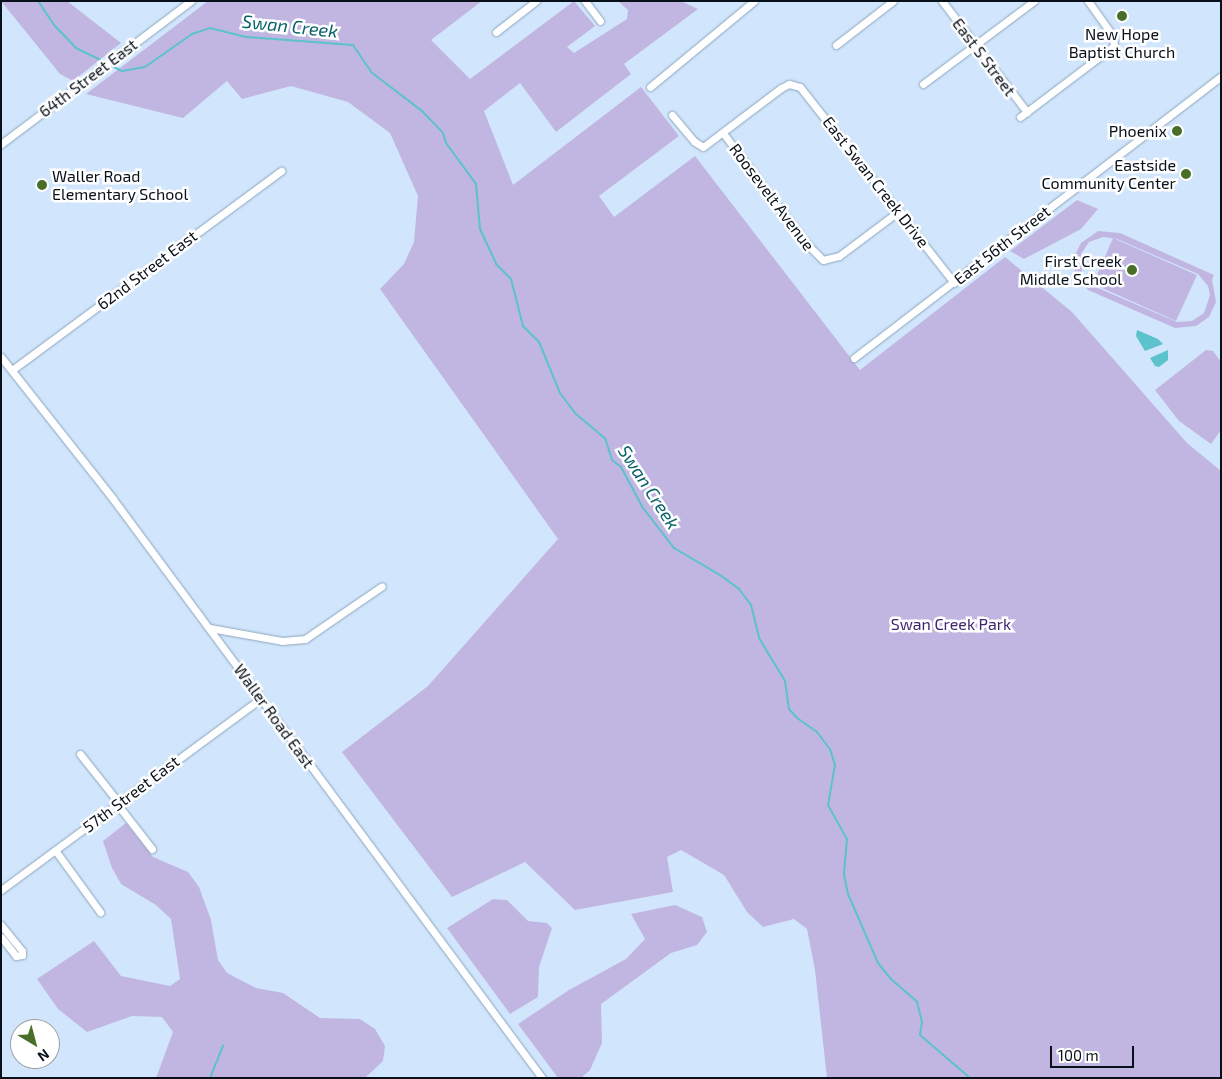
<!DOCTYPE html>
<html>
<head>
<meta charset="utf-8">
<style>
  body { margin:0 }
  #map { position:relative; width:1222px; height:1079px; overflow:hidden; background:#d1e6fc; font-family:"Exo 2",sans-serif }
  div>[style] { position:absolute }
  [style*='--x'] { left:calc(var(--x)*1px); top:calc(var(--y)*1px); width:calc(var(--w)*1px); rotate:calc(var(--a)*1deg) }
  .green>* { inset:0; background:#c1b6e2 }
  .water>* { inset:0; background:#5cc2cb }
  .stream>* { height:2px; margin:-1px; padding:0 1px; transform-origin:1px; border-radius:1px; background:#5cc2cb }
  .roads { filter:drop-shadow(0 0 1px #8ca5bf) drop-shadow(0 0 1px #8ca5bf) }
  .minor>* { height:7px; margin:-3.5px; padding:0 3.5px; transform-origin:3.5px; border-radius:3.5px; background:#fff }
  .dots>* { width:14px; height:14px; translate:-50% -50%; box-sizing:border-box; border:2px solid #fff; border-radius:50% }
  span { translate:-50% -50%; white-space:nowrap; text-align:center; line-height:1.15; -webkit-text-stroke:5px #fff; paint-order:stroke }
  .poi-label { font-size:16px; color:#08111a }
  .right { translate:-100% -50%; text-align:right }
  .left { translate:0 -50%; text-align:left }
  .street-label { font-size:16px; color:#08111a }
  .park-label { font-size:16px; color:#402471 }
  .water-label { font-size:18px; color:#066268; font-style:italic }
  .frame { position:absolute; inset:0; border:2px solid #08111a; pointer-events:none }
  .north { position:absolute; left:10px; top:1019px; width:50px; height:50px; box-sizing:border-box; background:#fff; border:1px solid #9ca0a3; border-radius:50%; rotate:143deg; font-size:14px; font-weight:700; line-height:20px; text-align:center; color:#08111a }
  .north::after { content:''; display:block; margin:auto; width:18px; height:22px; background:#486e28; clip-path:polygon(50% 0,100% 100%,50% 72%,0 100%) }
  .scale { position:absolute; left:1050px; top:1046px; width:84px; height:22px; box-sizing:border-box; border:2px solid #08111a; border-top:0; padding-left:6px; font-size:15px; line-height:18px; white-space:nowrap; color:#08111a; -webkit-text-stroke:4px #fff; paint-order:stroke }
</style>
</head>
<body>
<div id="map">
  <div class="green">
    <div style="clip-path:polygon(1px 1px,67px 1px,121px 43px,73px 81px,60px 74px)"></div>
    <div style="clip-path:polygon(208px 1px,482px 1px,431px 40px,470px 79px,574px 1px,595px 26px,567px 47px,574px 53px,627px 19px,628px 10px,618px 1px,681px 1px,698px 9px,624px 64px,631px 74px,556px 132px,520px 83px,484px 111px,513px 185px,641px 87px,679px 136px,599px 196px,614px 217px,695px 156px,860px 370px,1005px 257px,1072px 312px,1187px 443px,1221px 471px,1221px 1078px,827px 1078px,815px 970px,807px 929px,794px 919px,763px 927px,747px 912px,724px 875px,681px 850px,667px 857px,673px 892px,575px 910px,525px 862px,452px 897px,342px 752px,428px 686px,558px 539px,380px 289px,404px 264px,414px 242px,418px 196px,390px 133px,348px 102px,291px 86px,242px 99px,227px 81px,183px 118px,86px 94px)"></div>
    <div style="clip-path:polygon(1077px 200px,1098px 209px,1081px 229px,1024px 259px,1010px 251px)"></div>
    <div style="clip-path:polygon(evenodd,1098px 231px,1120px 233px,1214px 275px,1212px 280px,1216px 302px,1209px 317px,1196px 326px,1175px 328px,1088px 290px,1075px 274px,1074px 257px,1081px 243px,1098px 231px,1103px 237px,1117px 239px,1198px 274px,1208px 286px,1210px 295px,1204px 313px,1192px 321px,1177px 322px,1091px 285px,1082px 274px,1081px 254px,1089px 242px,1103px 237px)"></div>
    <div style="clip-path:polygon(1113px 238px,1197px 275px,1176px 321px,1093px 284px)"></div>
    <div style="clip-path:polygon(1206px 350px,1213px 351px,1221px 362px,1221px 430px,1211px 444px,1179px 421px,1155px 390px)"></div>
    <div style="clip-path:polygon(126px 823px,153px 857px,188px 872px,199px 887px,211px 920px,218px 960px,227px 973px,256px 988px,283px 993px,320px 1018px,360px 1019px,375px 1029px,385px 1046px,383px 1061px,365px 1078px,156px 1078px,173px 1032px,162px 1017px,132px 1016px,87px 1032px,58px 1009px,37px 979px,94px 941px,121px 976px,170px 986px,180px 979px,171px 919px,156px 905px,121px 884px,112px 868px,103px 841px)"></div>
    <div style="clip-path:polygon(493px 899px,507px 900px,528px 921px,547px 923px,552px 928px,539px 967px,538px 997px,510px 1014px,447px 928px)"></div>
    <div style="clip-path:polygon(675px 905px,702px 917px,707px 932px,697px 945px,671px 953px,601px 1004px,602px 1043px,590px 1070px,581px 1078px,558px 1078px,518px 1024px,569px 990px,626px 959px,645px 939px,631px 914px)"></div>
  </div>
  <div class="water">
    <div style="clip-path:polygon(1137px 330px,1158px 339px,1163px 344px,1145px 351px,1136px 336px)"></div>
    <div style="clip-path:polygon(1168px 350px,1168px 360px,1159px 367px,1155px 366px,1150px 358px)"></div>
  </div>
  <div class="stream">
    <div style="--x:38;--y:1;--w:29;--a:56"></div>
    <div style="--x:54;--y:25;--w:32;--a:46"></div>
    <div style="--x:76;--y:48;--w:30;--a:26"></div>
    <div style="--x:112;--y:66;--w:11;--a:27"></div>
    <div style="--x:122;--y:71;--w:23;--a:-10"></div>
    <div style="--x:145;--y:67;--w:57;--a:-35.1"></div>
    <div style="--x:192;--y:34;--w:19;--a:-18"></div>
    <div style="--x:210;--y:28;--w:37;--a:14"></div>
    <div style="--x:246;--y:37;--w:107;--a:4.3"></div>
    <div style="--x:353;--y:45;--w:32;--a:56"></div>
    <div style="--x:371;--y:72;--w:64;--a:37.4"></div>
    <div style="--x:422;--y:111;--w:30;--a:46"></div>
    <div style="--x:443;--y:133;--w:10;--a:73"></div>
    <div style="--x:446;--y:143;--w:51;--a:53.8"></div>
    <div style="--x:476;--y:184;--w:45;--a:84.9"></div>
    <div style="--x:480;--y:229;--w:38;--a:65"></div>
    <div style="--x:496;--y:264;--w:21;--a:45"></div>
    <div style="--x:511;--y:279;--w:49;--a:75.7"></div>
    <div style="--x:523;--y:326;--w:23;--a:45"></div>
    <div style="--x:539;--y:342;--w:55;--a:67.6"></div>
    <div style="--x:560;--y:393;--w:26;--a:53"></div>
    <div style="--x:576;--y:414;--w:38;--a:40"></div>
    <div style="--x:605;--y:438;--w:23;--a:72"></div>
    <div style="--x:612;--y:460;--w:11;--a:38"></div>
    <div style="--x:621;--y:467;--w:47;--a:61.8"></div>
    <div style="--x:643;--y:508;--w:51;--a:52.2"></div>
    <div style="--x:674;--y:548;--w:53;--a:30.4"></div>
    <div style="--x:720;--y:575;--w:24;--a:36"></div>
    <div style="--x:739;--y:589;--w:20;--a:53"></div>
    <div style="--x:751;--y:605;--w:34;--a:76"></div>
    <div style="--x:759;--y:638;--w:50;--a:58.8"></div>
    <div style="--x:785;--y:681;--w:28;--a:82"></div>
    <div style="--x:789;--y:709;--w:12;--a:48"></div>
    <div style="--x:797;--y:718;--w:24;--a:35"></div>
    <div style="--x:817;--y:732;--w:21;--a:53"></div>
    <div style="--x:830;--y:749;--w:17;--a:73"></div>
    <div style="--x:835;--y:765;--w:41;--a:99.9"></div>
    <div style="--x:828;--y:805;--w:39;--a:61"></div>
    <div style="--x:847;--y:839;--w:36;--a:95"></div>
    <div style="--x:844;--y:875;--w:19;--a:78"></div>
    <div style="--x:848;--y:894;--w:75;--a:66.5"></div>
    <div style="--x:878;--y:963;--w:21;--a:51"></div>
    <div style="--x:891;--y:979;--w:35;--a:41"></div>
    <div style="--x:917;--y:1002;--w:21;--a:76"></div>
    <div style="--x:922;--y:1022;--w:13;--a:99"></div>
    <div style="--x:920;--y:1035;--w:66;--a:40.7"></div>
    <div style="--x:210;--y:1078;--w:35;--a:-68"></div>
  </div>
  <div class="roads">
    <div class="minor">
      <div style="--x:585;--y:1;--w:25;--a:53"></div>
      <div style="--x:942;--y:1;--w:140;--a:52.6"></div>
      <div style="--x:496;--y:32;--w:51;--a:-37.8"></div>
      <div style="--x:836;--y:45;--w:72;--a:-37.7"></div>
      <div style="--x:923;--y:84;--w:139;--a:-36.8"></div>
      <div style="--x:650;--y:87;--w:135;--a:-39.6"></div>
      <div style="--x:672;--y:115;--w:35;--a:50"></div>
      <div style="--x:695;--y:142;--w:9;--a:32"></div>
      <div style="--x:703;--y:147;--w:98;--a:-37.1"></div>
      <div style="--x:781;--y:88;--w:9;--a:-27"></div>
      <div style="--x:789;--y:84;--w:11;--a:15"></div>
      <div style="--x:800;--y:87;--w:249;--a:51.8"></div>
      <div style="--x:1020;--y:117;--w:118;--a:-37.1"></div>
      <div style="--x:1114;--y:46;--w:10;--a:-96"></div>
      <div style="--x:1113;--y:36;--w:43;--a:-125.5"></div>
      <div style="--x:723;--y:133;--w:136;--a:53"></div>
      <div style="--x:805;--y:242;--w:25;--a:45"></div>
      <div style="--x:823;--y:260;--w:16;--a:-14"></div>
      <div style="--x:839;--y:256;--w:75;--a:-36.9"></div>
      <div style="--x:1;--y:144;--w:238;--a:-37"></div>
      <div style="--x:1;--y:357;--w:181;--a:51.7"></div>
      <div style="--x:113;--y:499;--w:721;--a:53.46"></div>
      <div style="--x:854;--y:358;--w:463;--a:-37.5"></div>
      <div style="--x:12;--y:370;--w:335;--a:-36.5"></div>
      <div style="--x:210;--y:628;--w:73;--a:10.2"></div>
      <div style="--x:282;--y:641;--w:23;--a:-5"></div>
      <div style="--x:305;--y:639;--w:93;--a:-34.5"></div>
      <div style="--x:80;--y:754;--w:63;--a:51.5"></div>
      <div style="--x:117;--y:804;--w:57;--a:52.1"></div>
      <div style="--x:55;--y:850;--w:77;--a:54"></div>
      <div style="--x:1;--y:890;--w:323;--a:-36.4"></div>
      <div style="--x:1;--y:925;--w:33;--a:51"></div>
      <div style="--x:22;--y:951;--w:4;--a:90"></div>
      <div style="--x:22;--y:955;--w:6;--a:171"></div>
      <div style="--x:16;--y:956;--w:24;--a:-128"></div>
    </div>
  </div>
  <div class="dots">
    <div style="left:1122px;top:16px;background:#486e28"></div>
    <div style="left:1177px;top:131px;background:#486e28"></div>
    <div style="left:1186px;top:174px;background:#486e28"></div>
    <div style="left:42px;top:185px;background:#486e28"></div>
    <div style="left:1132px;top:270px;background:#486e28"></div>
  </div>
  <div class="poi-label">
    <span style="left:1122px;top:43px">New Hope<br>Baptist Church</span>
    <span class="right" style="left:1167px;top:131px">Phoenix</span>
    <span class="right" style="left:1176px;top:174px">Eastside<br>Community Center</span>
    <span class="left" style="left:52px;top:185px">Waller Road<br>Elementary School</span>
    <span class="right" style="left:1122px;top:270px">First Creek<br>Middle School</span>
  </div>
  <div class="street-label">
    <span style="left:984px;top:57px;rotate:53deg">East S Street</span>
    <span style="left:88px;top:78px;rotate:-37deg">64th Street East</span>
    <span style="left:876px;top:182px;rotate:52deg">East Swan Creek Drive</span>
    <span style="left:772px;top:197px;rotate:53deg">Roosevelt Avenue</span>
    <span style="left:1002px;top:245px;rotate:-38deg">East 56th Street</span>
    <span style="left:147px;top:270px;rotate:-37deg">62nd Street East</span>
    <span style="left:274px;top:716px;rotate:54deg">Waller Road East</span>
    <span style="left:131px;top:794px;rotate:-37deg">57th Street East</span>
  </div>
  <div class="park-label">
    <span style="left:951px;top:624px">Swan Creek Park</span>
  </div>
  <div class="water-label">
    <span style="left:290px;top:26px;rotate:6deg">Swan Creek</span>
    <span style="left:649px;top:487px;rotate:57deg">Swan Creek</span>
  </div>
  <div class="frame"></div>
  <div class="north">N</div>
  <div class="scale">100 m</div>
</div>
</body>
</html>
